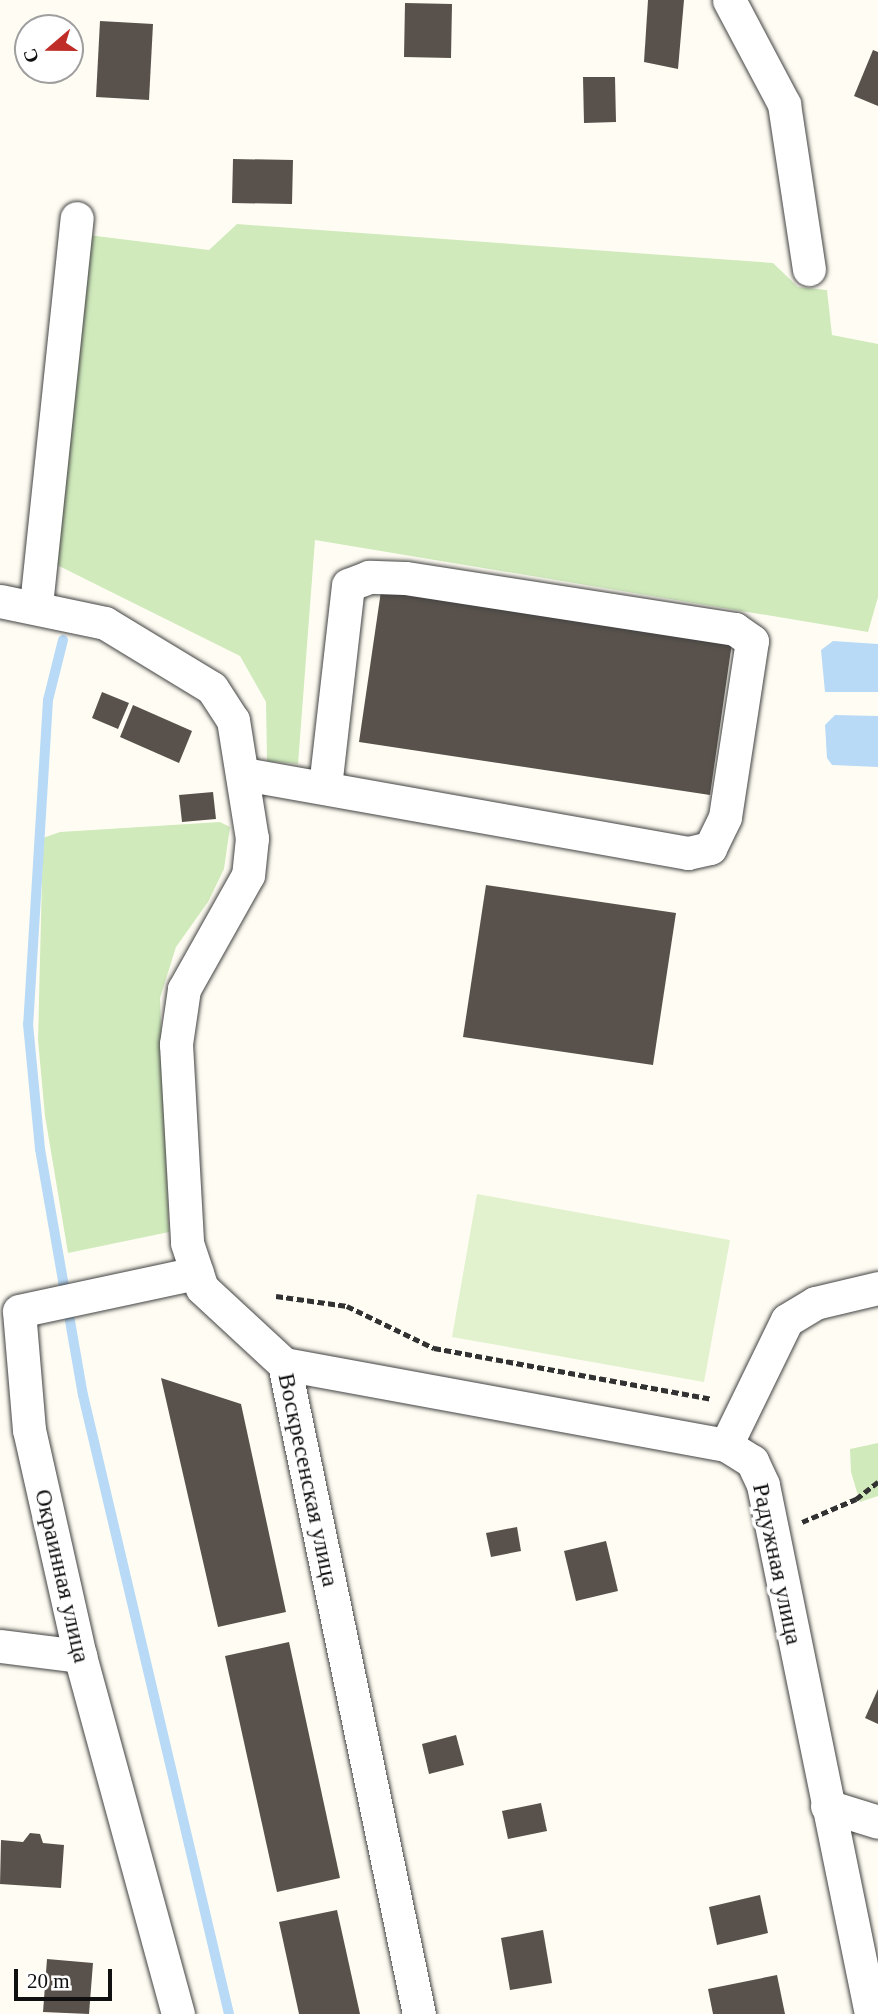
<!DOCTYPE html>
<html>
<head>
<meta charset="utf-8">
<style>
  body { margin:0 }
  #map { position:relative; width:878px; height:2014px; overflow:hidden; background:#fffdf3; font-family:Georgia,serif }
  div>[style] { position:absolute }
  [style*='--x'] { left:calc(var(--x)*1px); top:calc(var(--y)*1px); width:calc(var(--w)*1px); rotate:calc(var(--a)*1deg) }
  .green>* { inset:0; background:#d0eabc }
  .pitch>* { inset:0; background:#e2f1ce }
  .water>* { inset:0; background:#b8daf6 }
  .stream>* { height:10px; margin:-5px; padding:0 5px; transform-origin:5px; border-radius:5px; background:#b8daf6 }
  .building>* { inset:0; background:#59524c }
  .path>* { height:4.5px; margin-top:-2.25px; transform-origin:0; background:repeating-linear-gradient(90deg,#323232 0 7px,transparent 0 10.5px) }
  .roads { filter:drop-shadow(0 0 2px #434343) drop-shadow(0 0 2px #434343) }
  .minor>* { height:33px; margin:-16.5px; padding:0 16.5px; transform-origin:16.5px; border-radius:16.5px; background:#fff }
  span { translate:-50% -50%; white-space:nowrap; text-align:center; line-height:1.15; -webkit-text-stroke:7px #fff; paint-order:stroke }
  .street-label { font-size:24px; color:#101010 }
  .north { position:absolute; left:14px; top:14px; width:70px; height:70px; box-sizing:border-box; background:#fff; border:2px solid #9f9f9f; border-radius:50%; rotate:250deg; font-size:19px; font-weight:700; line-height:28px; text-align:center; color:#101010 }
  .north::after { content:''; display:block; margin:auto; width:24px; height:32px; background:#c02d28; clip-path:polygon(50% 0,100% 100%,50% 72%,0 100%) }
  .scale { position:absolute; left:14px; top:1969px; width:98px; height:32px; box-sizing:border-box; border:4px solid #101010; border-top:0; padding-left:9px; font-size:21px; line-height:24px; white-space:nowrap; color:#101010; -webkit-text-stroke:5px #fff; paint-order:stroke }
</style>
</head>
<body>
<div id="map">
  <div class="green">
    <div style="clip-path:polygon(237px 224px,773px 263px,798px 287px,827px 290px,832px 335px,878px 344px,878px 597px,868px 632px,315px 540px,298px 764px,267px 761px,266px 702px,240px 656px,51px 562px,88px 235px,209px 250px)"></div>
    <div style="clip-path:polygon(220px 822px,230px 827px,224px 869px,208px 902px,176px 947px,160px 998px,169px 1232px,68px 1253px,45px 1116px,38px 1040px,43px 838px,60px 832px)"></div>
    <div style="clip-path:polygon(878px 1443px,878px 1496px,860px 1502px,851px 1472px,850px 1449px)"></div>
  </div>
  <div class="pitch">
    <div style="clip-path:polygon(477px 1194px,730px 1240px,704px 1382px,452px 1337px)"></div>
  </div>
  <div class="water">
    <div style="clip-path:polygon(833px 641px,878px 644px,878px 692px,825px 692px,821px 650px)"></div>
    <div style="clip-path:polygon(835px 715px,878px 716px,878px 767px,832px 765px,827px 758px,825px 725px)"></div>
  </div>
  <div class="stream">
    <div style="--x:63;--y:640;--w:62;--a:104"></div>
    <div style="--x:48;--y:700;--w:325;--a:93.5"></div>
    <div style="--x:28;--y:1024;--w:126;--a:84.5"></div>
    <div style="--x:40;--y:1149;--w:250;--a:80.1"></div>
    <div style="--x:83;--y:1395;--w:636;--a:76.73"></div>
  </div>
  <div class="building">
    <div style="clip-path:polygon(648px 0,684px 0,678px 69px,644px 62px)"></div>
    <div style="clip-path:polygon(405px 3px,452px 4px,451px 58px,404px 57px)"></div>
    <div style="clip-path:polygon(100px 21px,153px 24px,149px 100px,96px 97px)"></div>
    <div style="clip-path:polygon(873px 50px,878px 52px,878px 106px,854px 96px)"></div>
    <div style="clip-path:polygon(583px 77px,615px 77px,616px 122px,584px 123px)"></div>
    <div style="clip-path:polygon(233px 159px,293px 160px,292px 204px,232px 203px)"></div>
    <div style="clip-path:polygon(381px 591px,732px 643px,710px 795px,359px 742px)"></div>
    <div style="clip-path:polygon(102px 692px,129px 703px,118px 729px,92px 718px)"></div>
    <div style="clip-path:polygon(133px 705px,192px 731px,179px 763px,120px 737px)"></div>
    <div style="clip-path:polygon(213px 792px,216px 819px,182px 822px,179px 795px)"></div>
    <div style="clip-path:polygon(486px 885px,676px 913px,653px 1065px,463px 1037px)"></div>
    <div style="clip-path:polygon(161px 1378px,241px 1404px,286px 1612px,218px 1627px)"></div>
    <div style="clip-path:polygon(517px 1527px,521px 1551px,491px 1557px,486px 1533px)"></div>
    <div style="clip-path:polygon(606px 1541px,618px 1591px,576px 1601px,564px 1551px)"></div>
    <div style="clip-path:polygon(289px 1642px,340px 1878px,277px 1892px,225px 1656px)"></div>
    <div style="clip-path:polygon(878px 1689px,878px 1724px,865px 1718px)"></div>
    <div style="clip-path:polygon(456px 1735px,464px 1765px,429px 1774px,422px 1744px)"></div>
    <div style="clip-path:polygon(541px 1803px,547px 1831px,508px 1839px,502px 1811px)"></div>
    <div style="clip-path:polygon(30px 1833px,40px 1834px,43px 1843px,64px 1845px,61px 1888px,0 1884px,1px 1840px,23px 1842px)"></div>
    <div style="clip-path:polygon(760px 1895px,768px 1933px,717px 1945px,709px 1907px)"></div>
    <div style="clip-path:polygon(337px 1910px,360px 2014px,299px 2014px,279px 1922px)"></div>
    <div style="clip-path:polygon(543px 1930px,552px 1983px,510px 1990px,501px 1938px)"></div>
    <div style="clip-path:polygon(47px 1959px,93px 1963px,89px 2014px,43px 2012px)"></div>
    <div style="clip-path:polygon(777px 1975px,785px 2014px,713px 2014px,708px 1989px)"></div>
  </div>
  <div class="path">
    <div style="--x:276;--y:1296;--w:72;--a:8"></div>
    <div style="--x:347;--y:1306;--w:97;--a:25.8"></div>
    <div style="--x:434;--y:1348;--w:283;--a:10.4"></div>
    <div style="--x:802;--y:1522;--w:59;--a:-23.1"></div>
    <div style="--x:856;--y:1499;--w:28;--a:-38"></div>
  </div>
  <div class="roads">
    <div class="minor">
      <div style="--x:729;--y:0;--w:118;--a:62.1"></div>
      <div style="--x:784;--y:104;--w:167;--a:81.4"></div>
      <div style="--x:0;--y:601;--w:107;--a:11.8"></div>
      <div style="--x:105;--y:623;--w:125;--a:31.3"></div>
      <div style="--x:212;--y:688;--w:38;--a:57"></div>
      <div style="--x:233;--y:720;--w:120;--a:80.9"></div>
      <div style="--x:252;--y:838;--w:37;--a:96"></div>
      <div style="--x:248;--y:875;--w:131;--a:119.3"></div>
      <div style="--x:184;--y:989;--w:56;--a:98.3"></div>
      <div style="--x:176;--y:1044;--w:199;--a:86.8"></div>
      <div style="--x:187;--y:1243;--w:47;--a:71.6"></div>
      <div style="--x:202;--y:1288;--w:112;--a:42.8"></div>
      <div style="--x:284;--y:1364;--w:449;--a:10.4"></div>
      <div style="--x:726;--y:1445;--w:31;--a:32"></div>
      <div style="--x:752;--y:1461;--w:26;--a:65"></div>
      <div style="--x:763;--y:1485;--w:540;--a:78.46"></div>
      <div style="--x:36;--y:605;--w:389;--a:-84"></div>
      <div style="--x:244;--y:774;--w:451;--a:10.1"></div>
      <div style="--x:688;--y:853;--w:23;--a:-13"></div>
      <div style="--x:710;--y:848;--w:34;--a:-64"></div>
      <div style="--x:725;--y:817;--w:178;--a:-81.3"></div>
      <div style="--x:752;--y:641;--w:21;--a:-145"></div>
      <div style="--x:735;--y:629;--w:334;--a:-171.2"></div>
      <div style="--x:405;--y:578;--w:36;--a:-178"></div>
      <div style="--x:369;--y:577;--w:22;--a:159"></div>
      <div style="--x:348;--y:585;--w:202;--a:96.5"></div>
      <div style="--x:284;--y:1364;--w:664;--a:78.27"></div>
      <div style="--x:726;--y:1445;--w:139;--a:-64"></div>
      <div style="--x:787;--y:1320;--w:33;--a:-31"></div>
      <div style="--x:815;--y:1303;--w:65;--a:-13.4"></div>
      <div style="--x:0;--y:1646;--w:81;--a:7.1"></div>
      <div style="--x:827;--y:1806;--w:53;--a:17.4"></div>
      <div style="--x:178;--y:2014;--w:371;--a:-105.3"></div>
      <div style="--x:80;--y:1656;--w:232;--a:-102.7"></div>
      <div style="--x:29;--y:1430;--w:119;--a:-94.8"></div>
      <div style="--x:19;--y:1311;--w:182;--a:-12.1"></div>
    </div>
  </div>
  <div class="street-label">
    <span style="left:308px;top:1480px;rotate:78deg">Воскресенская улица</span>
    <span style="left:777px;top:1564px;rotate:78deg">Радужная улица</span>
    <span style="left:62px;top:1576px;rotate:77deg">Окраинная улица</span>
  </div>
  <div class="north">С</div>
  <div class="scale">20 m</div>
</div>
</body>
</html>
